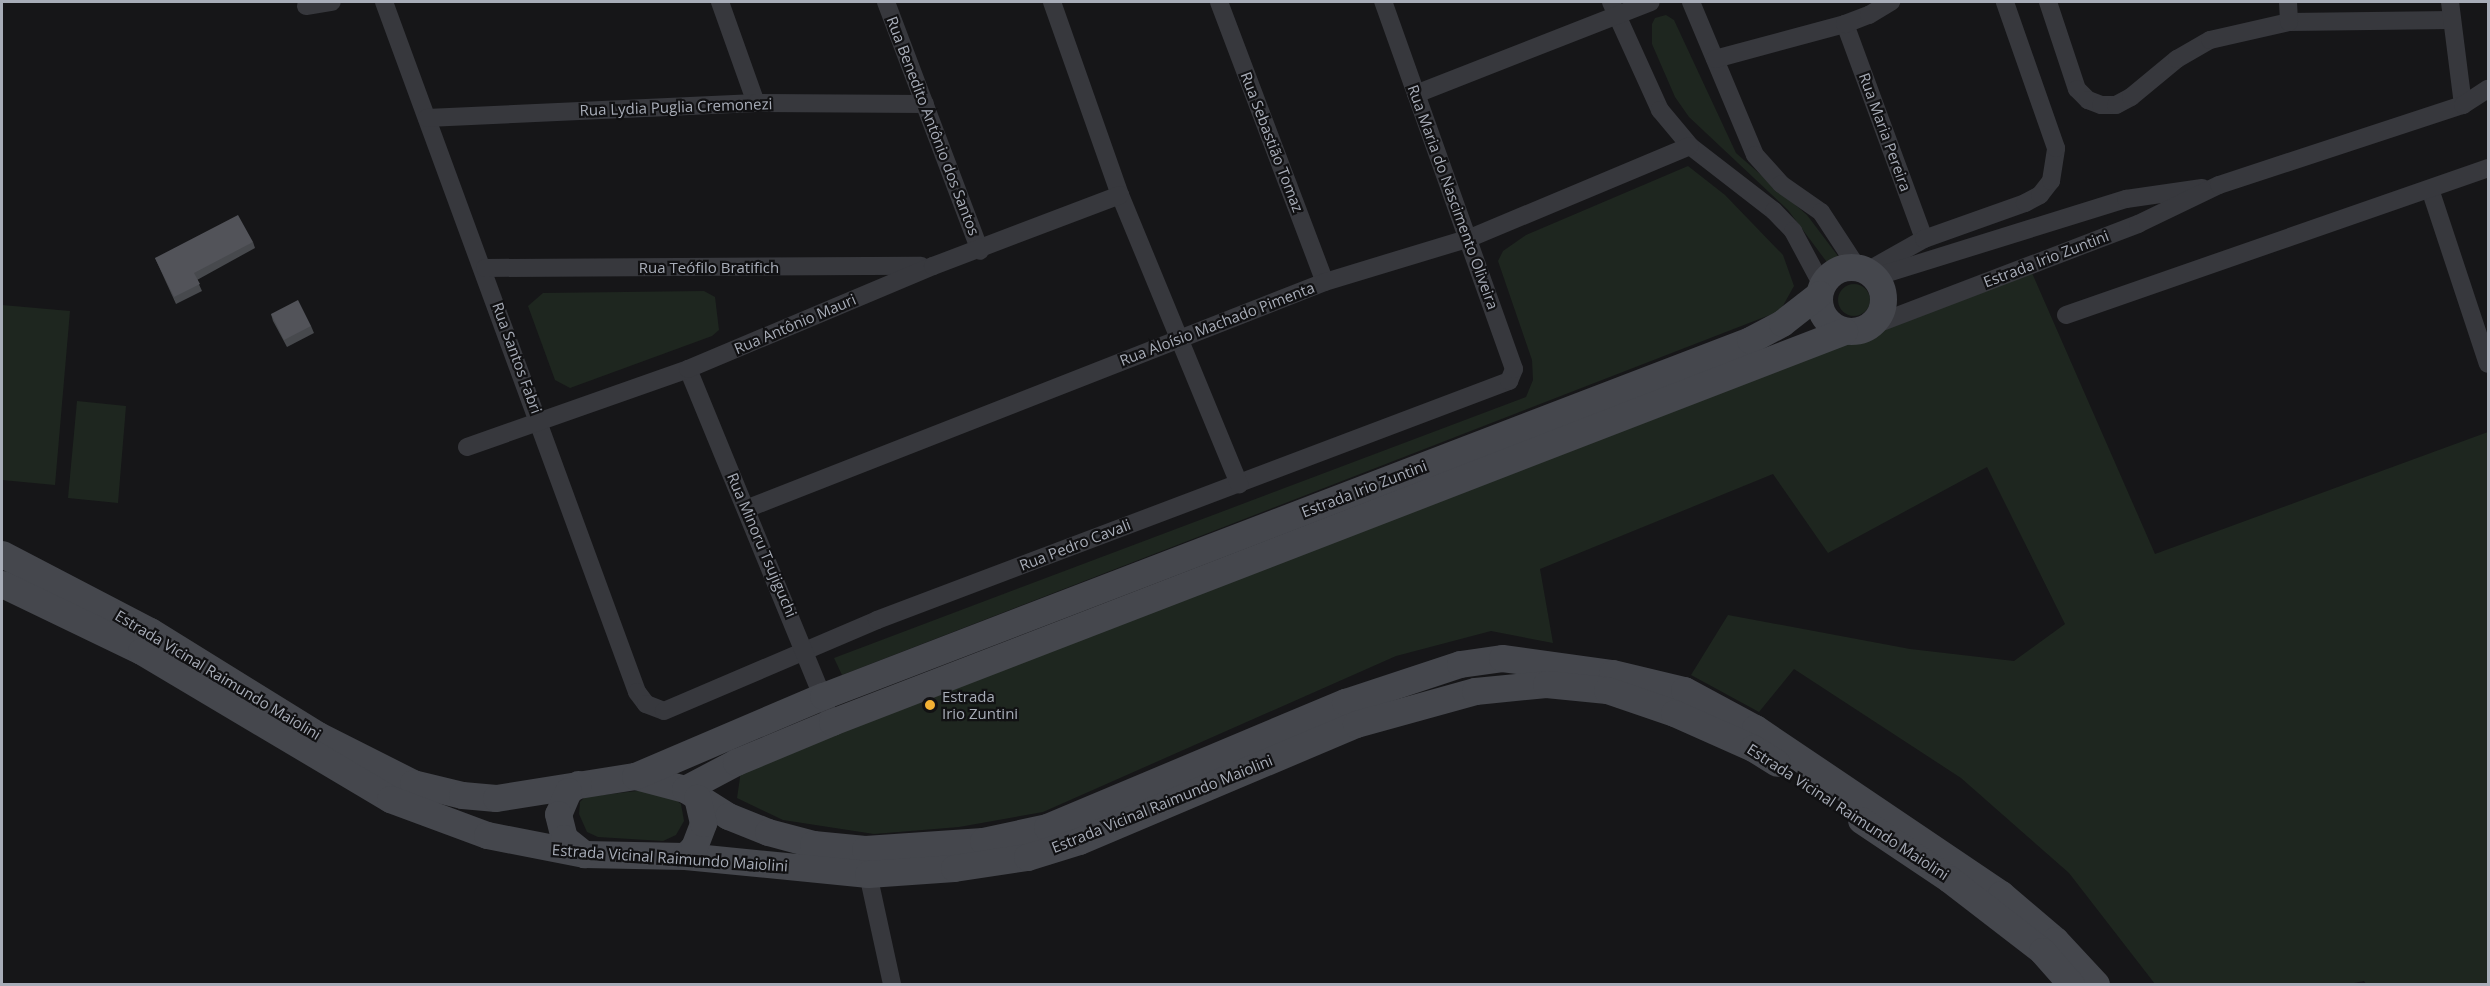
<!DOCTYPE html>
<html>
<head>
<meta charset="utf-8">
<style>
  body { margin:0 }
  #map { position:relative; width:2490px; height:986px; overflow:hidden; background:#161618; font-family:"Open Sans",sans-serif }
  div>[style] { position:absolute }
  [style*='--x'] { left:calc(var(--x)*1px); top:calc(var(--y)*1px); width:calc(var(--w)*1px); rotate:calc(var(--a)*1deg) }
  .green>* { inset:0; background:#1e261f }
  .round { border-radius:50% }
  .street>* { height:18px; margin:-9px; padding:0 9px; transform-origin:9px; border-radius:9px; background:#37383d }
  .secondary>* { height:27px; margin:-13.5px; padding:0 13.5px; transform-origin:13.5px; border-radius:13.5px; background:#45474d }
  .secondary>.ring { margin:-13.5px; padding:0; box-sizing:content-box; background:none; border:27px solid #45474d; border-radius:50% }
  .wall>* { inset:0; background:#47494d }
  .building>* { inset:0; background:#525359 }
  .dots>* { width:16px; height:16px; translate:-50% -50%; box-sizing:border-box; border:3px solid #111113; border-radius:50% }
  span { translate:-50% -50%; white-space:nowrap; text-align:center; line-height:1.15; -webkit-text-stroke:4.5px #111113; paint-order:stroke }
  .street-label { font-size:15px; color:#a8adb8 }
  .poi-label { font-size:15px; color:#a8adb8 }
  .left { translate:0 -50%; text-align:left }
  .frame { position:absolute; inset:0; border:3px solid #a8adb8; pointer-events:none }
</style>
</head>
<body>
<div id="map">
  <div class="green">
    <div style="clip-path:polygon(1666px 15px,1674px 20px,1736px 153px,1807px 215px,1841px 260px,1829px 265px,1788px 210px,1689px 117px,1675px 97px,1652px 44px,1652px 24px,1655px 18px)"></div>
    <div style="clip-path:polygon(1688px 166px,1725px 195px,1783px 255px,1794px 286px,1780px 311px,842px 675px,834px 658px,1526px 397px,1533px 380px,1532px 360px,1498px 261px,1503px 251px,1526px 235px)"></div>
    <div style="clip-path:polygon(2032px 273px,2155px 554px,2488px 432px,2488px 984px,2366px 984px,2364px 981px,2349px 984px,2155px 984px,2069px 873px,1961px 778px,1794px 669px,1759px 712px,1691px 675px,1728px 615px,1910px 649px,2014px 661px,2065px 624px,1987px 467px,1828px 553px,1773px 474px,1540px 569px,1553px 643px,1491px 631px,1396px 656px,1043px 812px,959px 827px,874px 834px,783px 820px,737px 798px,741px 771px)"></div>
    <div class="round" style="left:1838px;top:284px;width:32px;height:32px"></div>
    <div style="clip-path:polygon(704px 291px,715px 297px,719px 330px,712px 336px,570px 388px,555px 380px,528px 306px,543px 293px)"></div>
    <div style="clip-path:polygon(2px 305px,70px 311px,55px 485px,2px 480px)"></div>
    <div style="clip-path:polygon(77px 401px,126px 406px,118px 503px,68px 498px)"></div>
    <div style="clip-path:polygon(645px 790px,673px 797px,681px 804px,684px 821px,676px 835px,663px 841px,598px 837px,587px 832px,579px 814px,580px 802px,585px 797px)"></div>
  </div>
  <div class="street">
    <div style="--x:384;--y:2;--w:735;--a:69.86"></div>
    <div style="--x:637;--y:692;--w:15;--a:53"></div>
    <div style="--x:646;--y:704;--w:19;--a:21"></div>
    <div style="--x:664;--y:711;--w:232;--a:-23.1"></div>
    <div style="--x:877;--y:620;--w:676;--a:-20.71"></div>
    <div style="--x:1509;--y:381;--w:13;--a:-67"></div>
    <div style="--x:1514;--y:369;--w:390;--a:-109.6"></div>
    <div style="--x:720;--y:2;--w:107;--a:70.4"></div>
    <div style="--x:886;--y:2;--w:266;--a:69.3"></div>
    <div style="--x:1052;--y:2;--w:205;--a:70.6"></div>
    <div style="--x:1120;--y:195;--w:313;--a:67.6"></div>
    <div style="--x:1219;--y:2;--w:299;--a:69.3"></div>
    <div style="--x:1611;--y:2;--w:119;--a:65.6"></div>
    <div style="--x:1660;--y:110;--w:47;--a:50.2"></div>
    <div style="--x:1690;--y:146;--w:106;--a:37.7"></div>
    <div style="--x:1774;--y:211;--w:28;--a:46"></div>
    <div style="--x:1793;--y:231;--w:61;--a:61.8"></div>
    <div style="--x:1691;--y:2;--w:166;--a:67.3"></div>
    <div style="--x:1755;--y:155;--w:39;--a:48"></div>
    <div style="--x:1781;--y:184;--w:49;--a:35"></div>
    <div style="--x:1821;--y:212;--w:66;--a:56.8"></div>
    <div style="--x:2048;--y:2;--w:92;--a:71.6"></div>
    <div style="--x:2077;--y:89;--w:16;--a:45"></div>
    <div style="--x:2088;--y:100;--w:14;--a:21"></div>
    <div style="--x:2101;--y:105;--w:15;--a:0"></div>
    <div style="--x:2116;--y:105;--w:17;--a:-28"></div>
    <div style="--x:2131;--y:97;--w:60;--a:-39.6"></div>
    <div style="--x:2177;--y:59;--w:38;--a:-30"></div>
    <div style="--x:2210;--y:40;--w:81;--a:-12.8"></div>
    <div style="--x:2289;--y:22;--w:163;--a:-0.7"></div>
    <div style="--x:2288;--y:2;--w:20;--a:87"></div>
    <div style="--x:2450;--y:2;--w:104;--a:82.8"></div>
    <div style="--x:306;--y:6;--w:26;--a:-9"></div>
    <div style="--x:1845;--y:24;--w:229;--a:69.8"></div>
    <div style="--x:1715;--y:59;--w:135;--a:-15.1"></div>
    <div style="--x:1845;--y:24;--w:26;--a:-21"></div>
    <div style="--x:1869;--y:15;--w:26;--a:-31"></div>
    <div style="--x:1416;--y:94;--w:252;--a:-21.4"></div>
    <div style="--x:427;--y:118;--w:329;--a:-2.6"></div>
    <div style="--x:756;--y:103;--w:169;--a:0.3"></div>
    <div style="--x:2430;--y:189;--w:184;--a:71.7"></div>
    <div style="--x:485;--y:268;--w:436;--a:-0.3"></div>
    <div style="--x:1867;--y:271;--w:65;--a:-29.3"></div>
    <div style="--x:1924;--y:239;--w:107;--a:-19.6"></div>
    <div style="--x:2025;--y:203;--w:17;--a:-28"></div>
    <div style="--x:2040;--y:195;--w:18;--a:-52"></div>
    <div style="--x:2051;--y:181;--w:33;--a:-81"></div>
    <div style="--x:2056;--y:148;--w:155;--a:-109.3"></div>
    <div style="--x:1875;--y:277;--w:263;--a:-17.3"></div>
    <div style="--x:2126;--y:199;--w:77;--a:-8.2"></div>
    <div style="--x:2066;--y:315;--w:447;--a:-19.2"></div>
    <div style="--x:1871;--y:326;--w:286;--a:-20.9"></div>
    <div style="--x:2138;--y:224;--w:90;--a:-25.7"></div>
    <div style="--x:2219;--y:185;--w:257;--a:-18.2"></div>
    <div style="--x:2463;--y:105;--w:30;--a:-33"></div>
    <div style="--x:688;--y:369;--w:364;--a:67.7"></div>
    <div style="--x:467;--y:447;--w:234;--a:-19.4"></div>
    <div style="--x:688;--y:369;--w:266;--a:-22.8"></div>
    <div style="--x:933;--y:266;--w:200;--a:-20.8"></div>
    <div style="--x:746;--y:509;--w:622;--a:-21.41"></div>
    <div style="--x:1325;--y:282;--w:152;--a:-16.9"></div>
    <div style="--x:1470;--y:238;--w:238;--a:-22.7"></div>
    <div style="--x:868;--y:874;--w:113;--a:77.7"></div>
  </div>
  <div class="secondary">
    <div class="ring" style="left:1819px;top:267px;width:37px;height:37px"></div>
    <div style="--x:2;--y:554;--w:167;--a:27.5"></div>
    <div style="--x:150;--y:631;--w:198;--a:31.8"></div>
    <div style="--x:318;--y:735;--w:106;--a:26.8"></div>
    <div style="--x:413;--y:783;--w:50;--a:13.8"></div>
    <div style="--x:462;--y:795;--w:34;--a:5"></div>
    <div style="--x:496;--y:798;--w:141;--a:-9"></div>
    <div style="--x:635;--y:776;--w:52;--a:14.6"></div>
    <div style="--x:685;--y:789;--w:51;--a:32.1"></div>
    <div style="--x:728;--y:816;--w:43;--a:21.8"></div>
    <div style="--x:768;--y:832;--w:47;--a:14.9"></div>
    <div style="--x:813;--y:844;--w:52;--a:5.5"></div>
    <div style="--x:865;--y:849;--w:118;--a:-3.9"></div>
    <div style="--x:983;--y:841;--w:66;--a:-12.3"></div>
    <div style="--x:1047;--y:827;--w:323;--a:-22.8"></div>
    <div style="--x:1345;--y:702;--w:121;--a:-18.3"></div>
    <div style="--x:1460;--y:664;--w:42;--a:-8.1"></div>
    <div style="--x:1502;--y:658;--w:111;--a:7.8"></div>
    <div style="--x:1612;--y:673;--w:74;--a:13.3"></div>
    <div style="--x:1684;--y:690;--w:81;--a:28.2"></div>
    <div style="--x:1755;--y:728;--w:297;--a:34"></div>
    <div style="--x:2001;--y:894;--w:71;--a:40.4"></div>
    <div style="--x:2055;--y:940;--w:60;--a:47"></div>
    <div style="--x:2;--y:584;--w:154;--a:25.7"></div>
    <div style="--x:141;--y:651;--w:290;--a:30.7"></div>
    <div style="--x:390;--y:799;--w:103;--a:20.4"></div>
    <div style="--x:487;--y:835;--w:99;--a:11.1"></div>
    <div style="--x:584;--y:854;--w:101;--a:1.1"></div>
    <div style="--x:685;--y:856;--w:184;--a:5.6"></div>
    <div style="--x:868;--y:874;--w:86;--a:-4"></div>
    <div style="--x:954;--y:868;--w:74;--a:-8.6"></div>
    <div style="--x:1027;--y:857;--w:54;--a:-17.1"></div>
    <div style="--x:1079;--y:841;--w:301;--a:-22.9"></div>
    <div style="--x:1356;--y:724;--w:123;--a:-15.5"></div>
    <div style="--x:1475;--y:691;--w:71;--a:-5.6"></div>
    <div style="--x:1546;--y:684;--w:61;--a:5.6"></div>
    <div style="--x:1607;--y:690;--w:71;--a:18.9"></div>
    <div style="--x:1674;--y:713;--w:86;--a:23.9"></div>
    <div style="--x:1753;--y:748;--w:28;--a:32"></div>
    <div style="--x:635;--y:776;--w:204;--a:-23.1"></div>
    <div style="--x:823;--y:696;--w:993;--a:-21.01"></div>
    <div style="--x:1750;--y:340;--w:36;--a:-28"></div>
    <div style="--x:1782;--y:323;--w:47;--a:-38.1"></div>
    <div style="--x:578;--y:784;--w:12;--a:145"></div>
    <div style="--x:568;--y:791;--w:25;--a:113"></div>
    <div style="--x:558;--y:814;--w:25;--a:76"></div>
    <div style="--x:564;--y:838;--w:26;--a:39"></div>
    <div style="--x:685;--y:789;--w:58;--a:-27.9"></div>
    <div style="--x:736;--y:762;--w:104;--a:-22.6"></div>
    <div style="--x:832;--y:722;--w:1085;--a:-21.12"></div>
    <div style="--x:1861;--y:820;--w:106;--a:33.8"></div>
    <div style="--x:1949;--y:879;--w:118;--a:37.7"></div>
    <div style="--x:2042;--y:951;--w:44;--a:48.7"></div>
    <div style="--x:685;--y:856;--w:13;--a:-45"></div>
    <div style="--x:694;--y:847;--w:26;--a:-69"></div>
    <div style="--x:703;--y:823;--w:26;--a:-103"></div>
  </div>
  <div class="wall">
    <div style="clip-path:polygon(253px 242px,255px 248px,197px 280px,202px 291px,176px 304px,155px 258px)"></div>
    <div style="clip-path:polygon(271px 314px,311px 326px,314px 333px,287px 347px,273px 321px)"></div>
  </div>
  <div class="building">
    <div style="clip-path:polygon(238px 215px,253px 242px,194px 273px,200px 284px,174px 297px,155px 258px)"></div>
    <div style="clip-path:polygon(298px 300px,311px 326px,284px 340px,271px 314px)"></div>
  </div>
  <div class="dots">
    <div style="left:930px;top:705px;background:#f2b134"></div>
  </div>
  <div class="street-label">
    <span style="left:676px;top:107px;rotate:-2deg">Rua Lydia Puglia Cremonezi</span>
    <span style="left:933px;top:126px;rotate:69deg">Rua Benedito Antônio dos Santos</span>
    <span style="left:1885px;top:132px;rotate:70deg">Rua Maria Pereira</span>
    <span style="left:1272px;top:142px;rotate:69deg">Rua Sebastião Tomaz</span>
    <span style="left:1453px;top:197px;rotate:70deg">Rua Maria do Nascimento Oliveira</span>
    <span style="left:2046px;top:259px;rotate:-21deg">Estrada Irio Zuntini</span>
    <span style="left:709px;top:268px">Rua Teófilo Bratifich</span>
    <span style="left:795px;top:324px;rotate:-23deg">Rua Antônio Mauri</span>
    <span style="left:1217px;top:324px;rotate:-21deg">Rua Aloísio Machado Pimenta</span>
    <span style="left:517px;top:358px;rotate:70deg">Rua Santos Fabri</span>
    <span style="left:1364px;top:489px;rotate:-21deg">Estrada Irio Zuntini</span>
    <span style="left:762px;top:545px;rotate:67deg">Rua Minoru Tsujiguchi</span>
    <span style="left:1075px;top:545px;rotate:-21deg">Rua Pedro Cavali</span>
    <span style="left:218px;top:675px;rotate:31deg">Estrada Vicinal Raimundo Maiolini</span>
    <span style="left:1162px;top:804px;rotate:-22deg">Estrada Vicinal Raimundo Maiolini</span>
    <span style="left:1848px;top:812px;rotate:33deg">Estrada Vicinal Raimundo Maiolini</span>
    <span style="left:670px;top:858px;rotate:4deg">Estrada Vicinal Raimundo Maiolini</span>
  </div>
  <div class="poi-label">
    <span class="left" style="left:942px;top:705px">Estrada<br>Irio Zuntini</span>
  </div>
  <div class="frame"></div>
</div>
</body>
</html>
